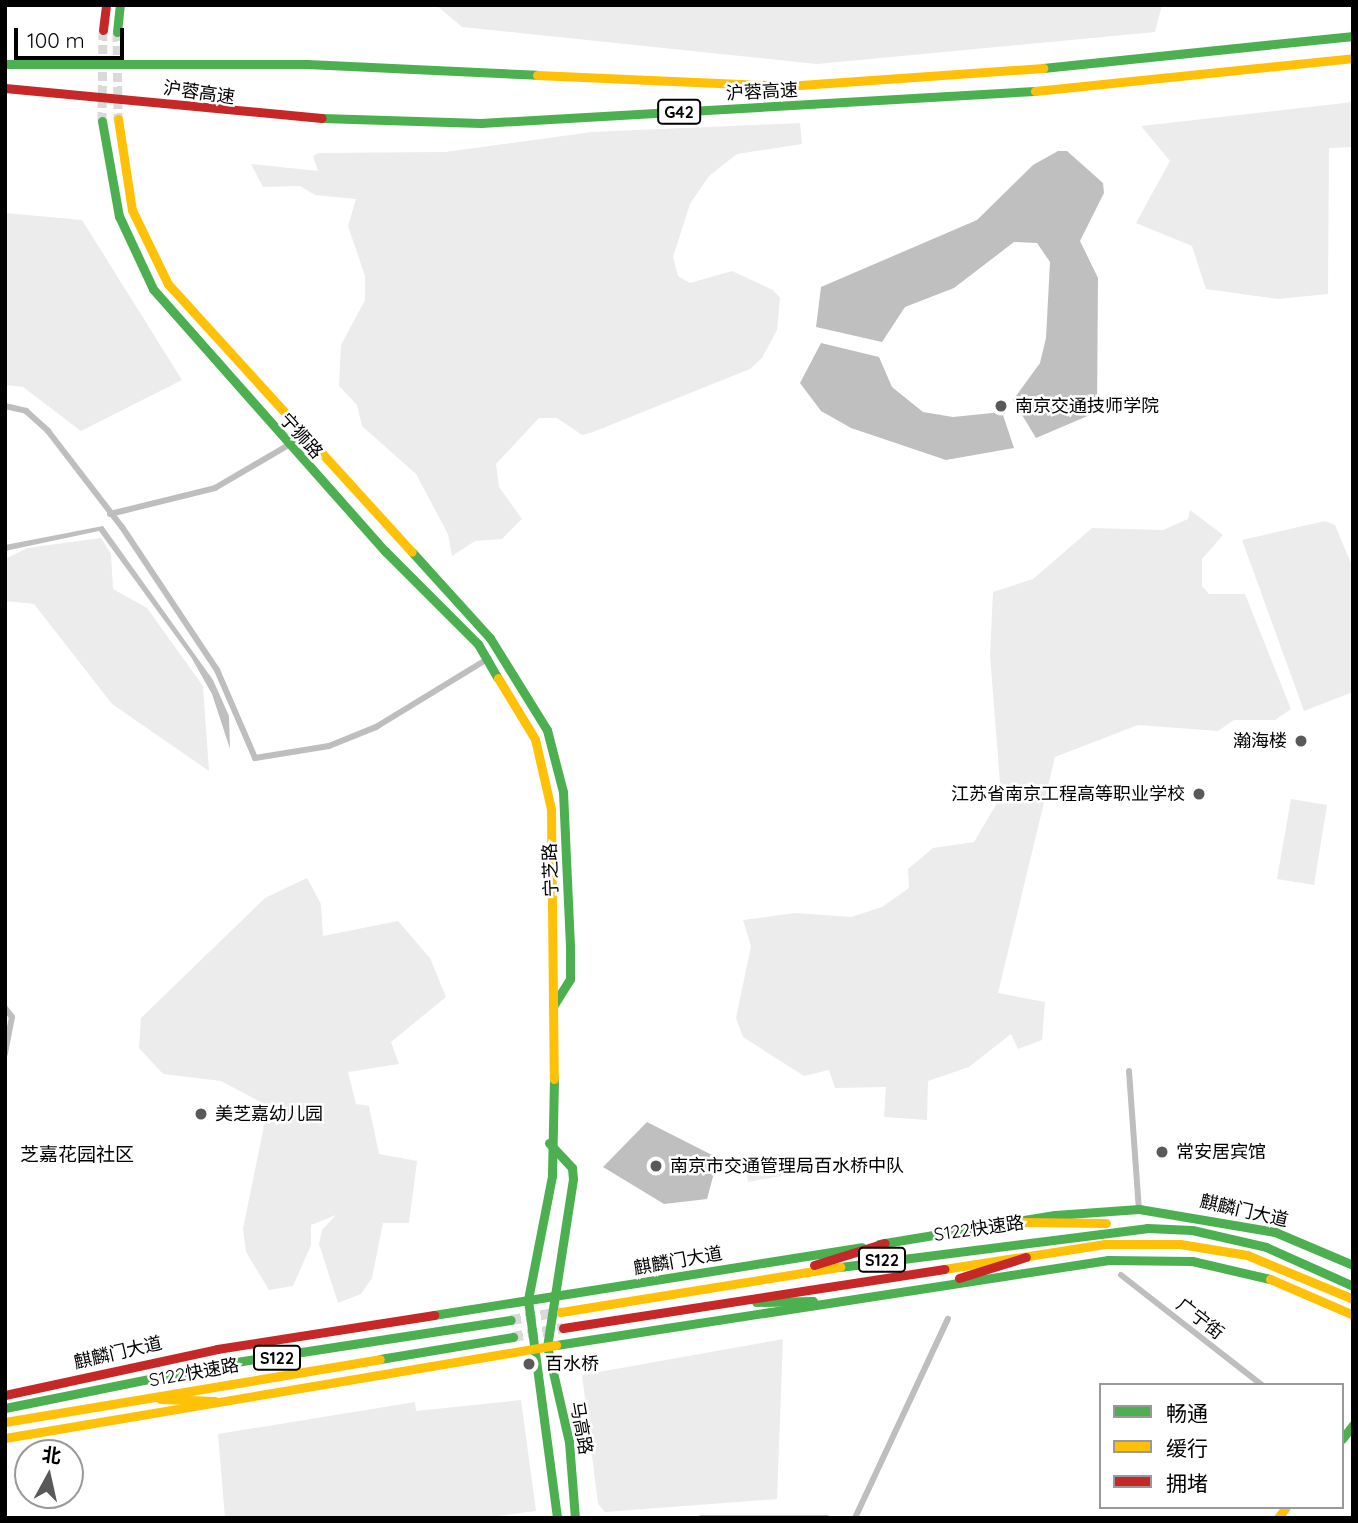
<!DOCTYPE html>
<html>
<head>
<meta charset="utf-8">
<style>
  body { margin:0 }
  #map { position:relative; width:1358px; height:1523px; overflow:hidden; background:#fff; font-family:Quicksand,"Noto Sans SC",sans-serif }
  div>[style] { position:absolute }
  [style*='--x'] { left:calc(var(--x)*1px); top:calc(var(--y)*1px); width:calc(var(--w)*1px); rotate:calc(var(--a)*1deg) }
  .green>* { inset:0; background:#ececec }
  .water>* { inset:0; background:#bfbfbf }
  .secondary-tunnel>* { height:9px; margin-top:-4.5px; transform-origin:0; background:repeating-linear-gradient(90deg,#d9d9d9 0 9px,transparent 0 13.5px) }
  .highway-tunnel>* { height:10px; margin-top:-5px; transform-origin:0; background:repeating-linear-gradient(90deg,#d9d9d9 0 10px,transparent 0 15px) }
  .street>* { height:6px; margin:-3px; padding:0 3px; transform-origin:3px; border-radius:3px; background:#bebebe }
  .fast>* { height:9px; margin:-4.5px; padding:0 4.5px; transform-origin:4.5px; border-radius:4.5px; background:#4caf50 }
  .slow>* { height:9px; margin:-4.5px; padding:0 4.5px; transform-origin:4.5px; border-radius:4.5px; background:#ffc107 }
  .jam>* { height:9px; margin:-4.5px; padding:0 4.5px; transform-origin:4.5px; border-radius:4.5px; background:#c62828 }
  .dots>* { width:19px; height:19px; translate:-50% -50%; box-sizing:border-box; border:4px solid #fff; border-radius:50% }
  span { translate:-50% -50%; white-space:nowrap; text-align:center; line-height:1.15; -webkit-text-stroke:5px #fff; paint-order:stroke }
  .shield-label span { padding:2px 5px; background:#fff; border:2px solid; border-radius:5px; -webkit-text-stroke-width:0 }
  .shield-label { font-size:16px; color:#000; font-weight:700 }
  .street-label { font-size:18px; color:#000 }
  .poi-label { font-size:18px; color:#000 }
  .left { translate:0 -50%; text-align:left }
  .right { translate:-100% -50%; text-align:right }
  .neighbourhood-label { font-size:19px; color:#000 }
  .frame { position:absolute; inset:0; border:7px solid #000; pointer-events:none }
  .legend { position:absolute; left:1099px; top:1383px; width:245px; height:126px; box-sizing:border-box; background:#fff; border:2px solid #999; margin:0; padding:9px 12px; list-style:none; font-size:21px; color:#000 }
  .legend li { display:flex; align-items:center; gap:14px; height:35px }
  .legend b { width:35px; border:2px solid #999 }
  .north { position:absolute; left:14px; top:1439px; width:70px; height:70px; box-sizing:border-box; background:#fff; border:2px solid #999; border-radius:50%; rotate:8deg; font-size:19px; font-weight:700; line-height:28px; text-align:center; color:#000 }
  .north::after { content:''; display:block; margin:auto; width:24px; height:32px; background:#595959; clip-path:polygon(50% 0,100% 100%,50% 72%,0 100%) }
  .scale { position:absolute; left:14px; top:28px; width:110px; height:32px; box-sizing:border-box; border:4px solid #000; border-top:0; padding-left:9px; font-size:21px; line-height:24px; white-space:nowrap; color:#000; -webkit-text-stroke:5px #fff; paint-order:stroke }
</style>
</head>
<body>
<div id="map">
  <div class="green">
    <div style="clip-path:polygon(436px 5px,1162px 5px,1155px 32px,817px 64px,462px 27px)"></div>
    <div style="clip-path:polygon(1353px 102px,1353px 147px,1329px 148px,1328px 294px,1278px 299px,1206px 289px,1192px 246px,1136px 223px,1170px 161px,1141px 126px)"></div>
    <div style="clip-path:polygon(800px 123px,802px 144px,737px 154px,709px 176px,690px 204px,673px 257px,678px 276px,690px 283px,732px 271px,773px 290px,780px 298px,777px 330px,762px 358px,750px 369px,593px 432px,582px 435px,557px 418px,539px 418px,496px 464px,499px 487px,522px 519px,502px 539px,475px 541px,452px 556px,448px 534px,416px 474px,362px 426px,357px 405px,339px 386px,341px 345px,365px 300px,365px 276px,348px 226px,356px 199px,315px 195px,300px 186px,263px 187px,251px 164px,318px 171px,313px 156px,319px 153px,445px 152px,592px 132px)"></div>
    <div style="clip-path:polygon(5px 213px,82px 220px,182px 380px,81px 431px,23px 387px,5px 385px)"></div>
    <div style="clip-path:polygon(1190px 510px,1223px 535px,1202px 559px,1202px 586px,1209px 594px,1245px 594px,1291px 709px,1275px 720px,1234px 720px,1218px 731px,1138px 725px,1055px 757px,998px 993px,1045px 1002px,1042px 1040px,1018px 1049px,1011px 1034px,969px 1067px,928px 1081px,927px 1120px,884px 1117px,886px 1087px,835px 1088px,829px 1070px,804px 1076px,743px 1037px,736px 1018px,751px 946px,743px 920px,795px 913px,851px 917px,882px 907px,909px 888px,908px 869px,933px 848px,974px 842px,1001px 796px,990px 655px,993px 592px,1033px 579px,1092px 528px,1163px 530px,1188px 519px)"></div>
    <div style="clip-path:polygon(1325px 521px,1335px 525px,1353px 568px,1353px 692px,1304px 711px,1242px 540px)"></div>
    <div style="clip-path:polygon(101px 538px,111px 554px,113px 589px,147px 608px,203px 686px,209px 771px,112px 704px,34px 604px,5px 601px,5px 559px,27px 548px)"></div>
    <div style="clip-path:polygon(1291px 799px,1327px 805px,1314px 885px,1277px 879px)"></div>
    <div style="clip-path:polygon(307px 878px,321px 904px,323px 936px,398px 921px,430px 958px,446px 997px,391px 1042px,399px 1064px,348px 1072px,356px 1104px,369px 1106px,379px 1154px,417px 1161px,409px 1223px,383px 1223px,372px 1278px,361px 1294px,338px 1303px,319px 1244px,322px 1230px,336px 1215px,311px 1225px,311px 1245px,293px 1286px,269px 1290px,246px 1252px,243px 1229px,268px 1106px,221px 1081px,163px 1074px,139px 1048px,141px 1018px,265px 898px)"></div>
    <div style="clip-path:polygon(778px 1160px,781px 1176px,748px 1182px,746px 1166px)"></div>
    <div style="clip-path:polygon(783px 1339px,777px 1499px,605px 1512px,598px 1504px,582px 1375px)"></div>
    <div style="clip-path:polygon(521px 1400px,536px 1511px,483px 1518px,225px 1518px,218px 1434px,415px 1402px,416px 1411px)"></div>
  </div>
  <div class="water">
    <div style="clip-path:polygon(1058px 151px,1067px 151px,1103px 183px,1104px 193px,1080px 241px,1098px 278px,1097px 412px,1036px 438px,1013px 400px,1040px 363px,1046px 338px,1050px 262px,1037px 243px,1014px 242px,954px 288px,905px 307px,882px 342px,816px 327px,821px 287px,977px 220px,1033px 165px)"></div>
    <div style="clip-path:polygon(821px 343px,879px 357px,892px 387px,923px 412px,953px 417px,1002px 412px,1014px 448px,946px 460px,851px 428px,821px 411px,800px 383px)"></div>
    <div style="clip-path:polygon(103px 526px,213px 680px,229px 716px,230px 749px,212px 694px,191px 657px,99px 531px,5px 551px,5px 545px)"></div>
    <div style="clip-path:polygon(647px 1122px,718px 1158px,707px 1199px,664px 1204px,603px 1167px)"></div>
  </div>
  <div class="secondary-tunnel">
    <div style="--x:117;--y:32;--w:87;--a:89.3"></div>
    <div style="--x:102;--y:121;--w:91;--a:-89.4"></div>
  </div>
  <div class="highway-tunnel">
    <div style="--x:511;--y:1320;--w:51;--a:-9.1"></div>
    <div style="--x:513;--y:1337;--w:51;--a:-10.2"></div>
  </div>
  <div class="street">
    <div style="--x:5;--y:406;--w:22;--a:13"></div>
    <div style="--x:26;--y:411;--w:30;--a:42"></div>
    <div style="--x:48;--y:431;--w:121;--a:52.4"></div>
    <div style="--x:122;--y:527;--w:172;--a:56.4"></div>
    <div style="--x:217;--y:670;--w:96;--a:66.6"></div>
    <div style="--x:255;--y:758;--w:75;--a:-9.2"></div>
    <div style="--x:329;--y:746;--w:51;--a:-22"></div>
    <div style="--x:376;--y:727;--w:132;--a:-31.4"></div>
    <div style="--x:110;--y:514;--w:108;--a:-13.9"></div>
    <div style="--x:215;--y:488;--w:103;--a:-30.3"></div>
    <div style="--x:5;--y:1008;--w:11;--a:52"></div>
    <div style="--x:12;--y:1017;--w:38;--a:101"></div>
    <div style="--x:1129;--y:1071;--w:138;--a:85.9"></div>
    <div style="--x:1121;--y:1275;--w:179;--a:38"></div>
    <div style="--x:701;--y:1518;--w:126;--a:0"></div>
    <div style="--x:855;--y:1518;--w:220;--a:-65"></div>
  </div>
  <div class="fast">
    <div style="--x:117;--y:32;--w:27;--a:-84"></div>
    <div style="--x:5;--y:64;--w:302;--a:0"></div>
    <div style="--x:307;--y:64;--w:230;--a:2.7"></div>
    <div style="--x:1043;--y:68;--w:312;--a:-5.9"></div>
    <div style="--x:322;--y:118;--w:159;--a:1.8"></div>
    <div style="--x:481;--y:123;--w:555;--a:-3.31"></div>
    <div style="--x:102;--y:121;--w:97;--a:79.9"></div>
    <div style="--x:119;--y:216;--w:81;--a:65"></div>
    <div style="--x:153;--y:289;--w:350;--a:48.5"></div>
    <div style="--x:385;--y:551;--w:132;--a:45"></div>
    <div style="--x:478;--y:644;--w:39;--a:60"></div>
    <div style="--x:412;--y:552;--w:116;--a:47.8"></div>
    <div style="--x:490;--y:638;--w:108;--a:58.2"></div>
    <div style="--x:547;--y:730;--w:64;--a:75.5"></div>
    <div style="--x:563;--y:792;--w:155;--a:87.4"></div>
    <div style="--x:570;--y:947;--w:32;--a:90"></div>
    <div style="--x:570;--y:979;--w:32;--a:122"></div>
    <div style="--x:554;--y:1079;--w:97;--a:91.2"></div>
    <div style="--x:552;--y:1176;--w:126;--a:101"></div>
    <div style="--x:528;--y:1300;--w:220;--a:82.4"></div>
    <div style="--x:549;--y:1143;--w:34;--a:47"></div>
    <div style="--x:572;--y:1168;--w:11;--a:85"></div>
    <div style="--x:573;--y:1179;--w:169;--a:98.8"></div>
    <div style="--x:547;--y:1346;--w:98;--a:77.1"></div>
    <div style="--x:569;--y:1442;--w:76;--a:85.5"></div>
    <div style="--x:879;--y:1244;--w:178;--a:-9.4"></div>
    <div style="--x:1055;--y:1215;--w:84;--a:-4.1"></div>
    <div style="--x:1139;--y:1209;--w:138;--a:9.6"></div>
    <div style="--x:1275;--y:1232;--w:85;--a:22.9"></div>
    <div style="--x:840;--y:1267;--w:309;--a:-7.2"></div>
    <div style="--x:1147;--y:1228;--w:45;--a:2.5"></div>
    <div style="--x:1192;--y:1230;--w:76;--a:12.9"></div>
    <div style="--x:1266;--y:1247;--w:95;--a:24.1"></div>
    <div style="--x:756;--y:1302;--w:57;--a:-1"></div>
    <div style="--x:434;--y:1315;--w:433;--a:-9"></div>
    <div style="--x:556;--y:1345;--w:559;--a:-8.75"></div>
    <div style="--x:1108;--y:1260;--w:84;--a:0.7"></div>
    <div style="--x:1192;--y:1261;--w:80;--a:13"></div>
    <div style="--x:380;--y:1359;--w:135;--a:-9.4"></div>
    <div style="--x:5;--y:1408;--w:222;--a:-11.4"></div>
    <div style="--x:223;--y:1364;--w:291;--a:-8.7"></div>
    <div style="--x:1342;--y:1439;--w:18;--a:-52"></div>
  </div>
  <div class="slow">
    <div style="--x:537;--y:75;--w:249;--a:2.5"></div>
    <div style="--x:786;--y:86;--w:258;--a:-4"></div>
    <div style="--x:1035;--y:91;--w:320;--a:-5.9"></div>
    <div style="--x:118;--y:119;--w:92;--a:81.3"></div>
    <div style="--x:132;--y:210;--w:82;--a:64.1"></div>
    <div style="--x:168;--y:284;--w:362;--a:47.7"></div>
    <div style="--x:498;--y:678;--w:71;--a:58.8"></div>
    <div style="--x:535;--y:739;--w:72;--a:77.1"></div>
    <div style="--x:551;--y:809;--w:270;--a:89.4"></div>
    <div style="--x:1021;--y:1222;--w:85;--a:0.7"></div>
    <div style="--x:944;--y:1269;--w:163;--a:-8.8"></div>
    <div style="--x:1105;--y:1244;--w:75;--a:0"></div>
    <div style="--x:1180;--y:1244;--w:68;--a:9.3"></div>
    <div style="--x:1247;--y:1255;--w:115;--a:22.5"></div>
    <div style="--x:1270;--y:1279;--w:90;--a:23.4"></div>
    <div style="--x:561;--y:1312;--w:283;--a:-9.2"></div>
    <div style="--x:160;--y:1399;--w:55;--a:2.1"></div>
    <div style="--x:5;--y:1422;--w:380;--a:-9.5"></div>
    <div style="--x:5;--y:1438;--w:559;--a:-9.58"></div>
    <div style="--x:1278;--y:1518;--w:14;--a:-54"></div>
  </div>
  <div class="jam">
    <div style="--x:103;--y:30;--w:25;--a:-83"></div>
    <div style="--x:5;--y:88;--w:318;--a:5.4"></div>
    <div style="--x:814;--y:1265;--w:74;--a:-17.2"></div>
    <div style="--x:959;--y:1278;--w:70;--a:-17.4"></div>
    <div style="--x:563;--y:1328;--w:386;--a:-8.8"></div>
    <div style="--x:5;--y:1395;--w:217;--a:-12.2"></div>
    <div style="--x:217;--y:1349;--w:220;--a:-8.9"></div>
  </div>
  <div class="dots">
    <div style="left:1001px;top:406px;background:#595959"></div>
    <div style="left:1301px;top:741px;background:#595959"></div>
    <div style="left:1199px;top:794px;background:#595959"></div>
    <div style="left:201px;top:1114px;background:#595959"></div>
    <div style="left:1162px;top:1152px;background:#595959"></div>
    <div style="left:656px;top:1166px;background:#595959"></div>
    <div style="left:529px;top:1364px;background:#595959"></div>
  </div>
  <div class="shield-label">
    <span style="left:679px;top:112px">G42</span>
    <span style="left:882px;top:1260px">S122</span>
    <span style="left:277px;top:1358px">S122</span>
  </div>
  <div class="street-label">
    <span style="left:762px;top:92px;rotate:-3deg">沪蓉高速</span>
    <span style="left:199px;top:93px;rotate:8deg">沪蓉高速</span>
    <span style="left:301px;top:436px;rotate:48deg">宁狮路</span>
    <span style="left:551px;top:870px;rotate:-92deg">宁芝路</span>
    <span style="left:1244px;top:1211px;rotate:13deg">麒麟门大道</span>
    <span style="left:979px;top:1229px;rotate:-8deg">S122快速路</span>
    <span style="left:678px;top:1261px;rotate:-10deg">麒麟门大道</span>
    <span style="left:1200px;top:1319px;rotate:38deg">广宁街</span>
    <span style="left:118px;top:1353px;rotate:-13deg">麒麟门大道</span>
    <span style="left:194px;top:1373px;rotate:-10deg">S122快速路</span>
    <span style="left:581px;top:1428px;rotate:80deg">马高路</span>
  </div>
  <div class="poi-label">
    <span class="left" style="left:1015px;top:406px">南京交通技师学院</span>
    <span class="right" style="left:1287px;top:741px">瀚海楼</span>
    <span class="right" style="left:1185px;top:794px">江苏省南京工程高等职业学校</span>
    <span class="left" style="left:215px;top:1114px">美芝嘉幼儿园</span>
    <span class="left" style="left:1176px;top:1152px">常安居宾馆</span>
    <span class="left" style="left:670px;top:1166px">南京市交通管理局百水桥中队</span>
    <span class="left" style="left:545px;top:1364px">百水桥</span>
  </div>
  <div class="neighbourhood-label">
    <span style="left:77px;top:1155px">芝嘉花园社区</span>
  </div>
  <div class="frame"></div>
  <ul class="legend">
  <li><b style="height:9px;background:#4caf50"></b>畅通</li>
  <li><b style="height:9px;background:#ffc107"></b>缓行</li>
  <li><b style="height:9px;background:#c62828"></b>拥堵</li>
  </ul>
  <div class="north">北</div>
  <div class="scale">100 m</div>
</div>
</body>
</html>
